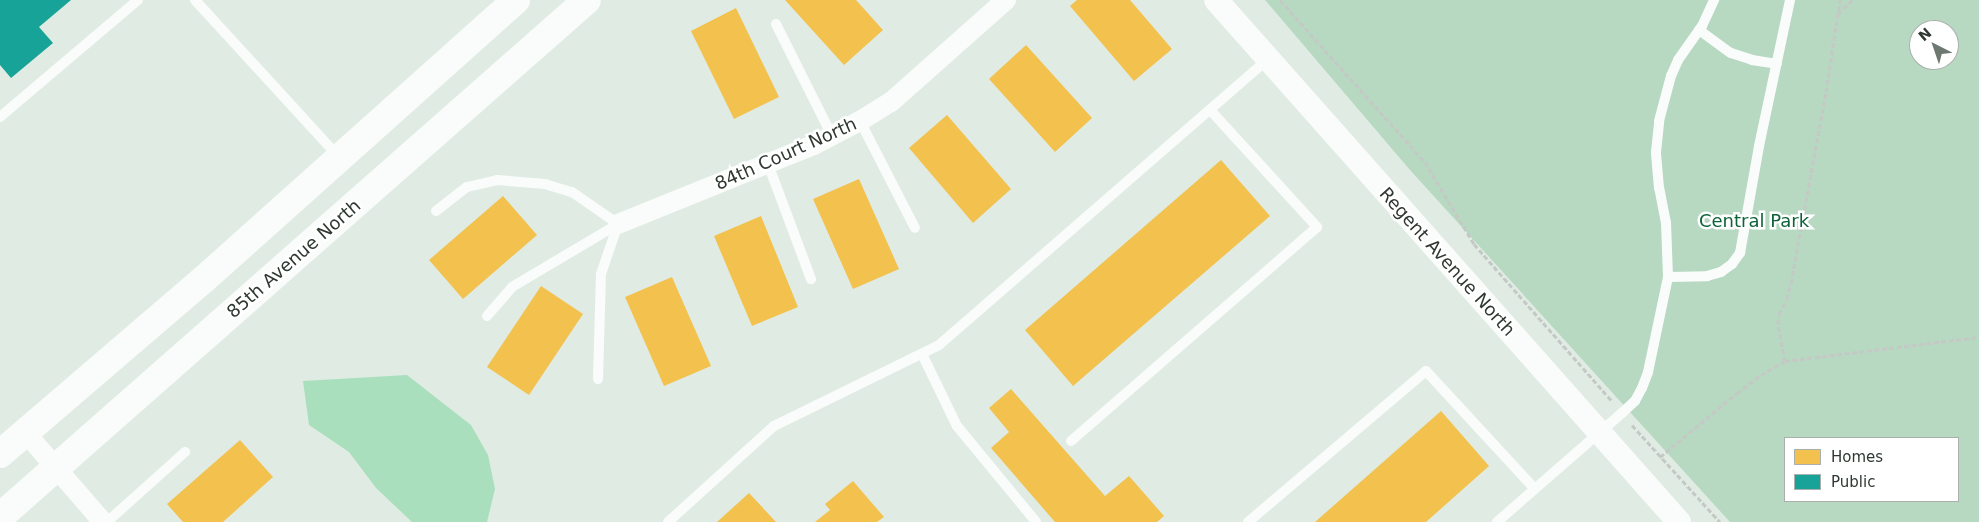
<!DOCTYPE html>
<html>
<head>
<meta charset="utf-8">
<style>
  body { margin:0 }
  #map { position:relative; width:1979px; height:522px; overflow:hidden; background:#e0ece3; font-family:"DejaVu Sans",sans-serif }
  div>[style] { position:absolute }
  [style*='--x'] { left:calc(var(--x)*1px); top:calc(var(--y)*1px); width:calc(var(--w)*1px); rotate:calc(var(--a)*1deg) }
  .green>* { inset:0; background:#b7d8c1 }
  .water>* { inset:0; background:#a9dfbc }
  .homes>* { inset:0; background:#f2c14e }
  .public>* { inset:0; background:#17a398 }
  .path>* { height:3px; margin-top:-1.5px; transform-origin:0; background:repeating-linear-gradient(90deg,#c4c9c6 0 5px,transparent 0 7.5px) }
  .service>* { height:10px; margin:-5px; padding:0 5px; transform-origin:5px; border-radius:5px; background:#fafcfb }
  .minor>* { height:20px; margin:-10px; padding:0 10px; transform-origin:10px; border-radius:10px; background:#fafcfb }
  .tertiary>* { height:24px; margin:-12px; padding:0 12px; transform-origin:12px; border-radius:12px; background:#fafcfb }
  .secondary>* { height:28px; margin:-14px; padding:0 14px; transform-origin:14px; border-radius:14px; background:#fafcfb }
  span { translate:-50% -50%; white-space:nowrap; text-align:center; line-height:1.15; -webkit-text-stroke:5px #fff; paint-order:stroke }
  .street-label { font-size:18px; color:#2f3932 }
  .park-label { font-size:18px; color:#0e6339 }
  .legend { position:absolute; left:1784px; top:437px; width:175px; height:65px; box-sizing:border-box; background:#fff; border:1px solid #acb0ad; margin:0; padding:6px 9px; list-style:none; font-size:15px; color:#2f3932 }
  .legend li { display:flex; align-items:center; gap:10px; height:25px }
  .legend b { width:25px; border:1px solid #acb0ad }
  .north { position:absolute; left:1909px; top:20px; width:50px; height:50px; box-sizing:border-box; background:#fff; border:1px solid #acb0ad; border-radius:50%; rotate:319deg; font-size:14px; font-weight:700; line-height:20px; text-align:center; color:#2f3932 }
  .north::after { content:''; display:block; margin:auto; width:18px; height:22px; background:#6d7870; clip-path:polygon(50% 0,100% 100%,50% 72%,0 100%) }
</style>
</head>
<body>
<div id="map">
  <div class="green">
    <div style="clip-path:polygon(evenodd,1265px 0,1979px 0,1979px 522px,1730px 522px,1410px 170px,1265px 0,1919px 30px,1949px 30px,1949px 60px,1919px 60px,1919px 30px,1265px 0,1785px 438px,1958px 438px,1958px 501px,1785px 501px,1785px 438px)"></div>
  </div>
  <div class="water">
    <div style="clip-path:polygon(407px 375px,471px 425px,488px 455px,495px 489px,487px 522px,412px 522px,376px 488px,349px 452px,309px 425px,303px 381px)"></div>
  </div>
  <div class="homes">
    <div style="clip-path:polygon(785px 0,856px 0,883px 30px,844px 65px)"></div>
    <div style="clip-path:polygon(1077px 0,1130px 0,1172px 49px,1134px 81px,1070px 6px)"></div>
    <div style="clip-path:polygon(736px 8px,779px 97px,734px 119px,691px 31px)"></div>
    <div style="clip-path:polygon(1026px 45px,1092px 118px,1055px 152px,989px 79px)"></div>
    <div style="clip-path:polygon(947px 115px,1011px 189px,973px 223px,909px 148px)"></div>
    <div style="clip-path:polygon(1221px 160px,1270px 216px,1073px 386px,1025px 330px)"></div>
    <div style="clip-path:polygon(859px 179px,899px 269px,853px 289px,813px 199px)"></div>
    <div style="clip-path:polygon(503px 196px,537px 235px,463px 299px,429px 260px)"></div>
    <div style="clip-path:polygon(761px 216px,798px 307px,752px 326px,714px 236px)"></div>
    <div style="clip-path:polygon(672px 277px,711px 366px,664px 386px,625px 297px)"></div>
    <div style="clip-path:polygon(541px 286px,583px 314px,529px 395px,487px 367px)"></div>
    <div style="clip-path:polygon(1011px 389px,1105px 496px,1129px 476px,1164px 516px,1157px 522px,1055px 522px,991px 448px,1009px 432px,989px 408px)"></div>
    <div style="clip-path:polygon(1441px 411px,1489px 466px,1426px 522px,1315px 522px)"></div>
    <div style="clip-path:polygon(240px 440px,273px 477px,223px 522px,183px 522px,167px 504px)"></div>
    <div style="clip-path:polygon(853px 481px,884px 517px,877px 522px,815px 522px,830px 510px,825px 504px)"></div>
    <div style="clip-path:polygon(749px 493px,776px 522px,717px 522px)"></div>
  </div>
  <div class="public">
    <div style="clip-path:polygon(0 0,71px 0,39px 27px,53px 43px,11px 78px,0 65px)"></div>
  </div>
  <div class="path">
    <div style="--x:1280;--y:0;--w:217;--a:48.2"></div>
    <div style="--x:1425;--y:162;--w:96;--a:59.1"></div>
    <div style="--x:1474;--y:244;--w:209;--a:48.7"></div>
    <div style="--x:1838;--y:14;--w:20;--a:-45"></div>
    <div style="--x:1785;--y:361;--w:195;--a:-7.1"></div>
    <div style="--x:1632;--y:425;--w:131;--a:47.8"></div>
    <div style="--x:1660;--y:457;--w:100;--a:-39.7"></div>
    <div style="--x:1737;--y:393;--w:30;--a:-37"></div>
    <div style="--x:1761;--y:375;--w:28;--a:-30"></div>
    <div style="--x:1785;--y:361;--w:38;--a:-101"></div>
    <div style="--x:1778;--y:324;--w:10;--a:-84"></div>
    <div style="--x:1779;--y:314;--w:17;--a:-62"></div>
    <div style="--x:1787;--y:299;--w:16;--a:-76"></div>
    <div style="--x:1791;--y:283;--w:194;--a:-79.6"></div>
    <div style="--x:1826;--y:92;--w:93;--a:-81.3"></div>
  </div>
  <div class="service">
    <div style="--x:195;--y:0;--w:213;--a:47.5"></div>
    <div style="--x:776;--y:24;--w:125;--a:63.4"></div>
    <div style="--x:1699;--y:30;--w:39;--a:36"></div>
    <div style="--x:1731;--y:53;--w:22;--a:18"></div>
    <div style="--x:1752;--y:60;--w:25;--a:9"></div>
    <div style="--x:0;--y:117;--w:181;--a:-40.3"></div>
    <div style="--x:860;--y:121;--w:120;--a:62.8"></div>
    <div style="--x:768;--y:164;--w:123;--a:69.5"></div>
    <div style="--x:436;--y:211;--w:39;--a:-38"></div>
    <div style="--x:467;--y:187;--w:31;--a:-13"></div>
    <div style="--x:497;--y:180;--w:48;--a:4.8"></div>
    <div style="--x:545;--y:184;--w:28;--a:17"></div>
    <div style="--x:572;--y:192;--w:56;--a:34.8"></div>
    <div style="--x:1668;--y:277;--w:39;--a:-1"></div>
    <div style="--x:1707;--y:276;--w:15;--a:-16"></div>
    <div style="--x:1721;--y:272;--w:14;--a:-36"></div>
    <div style="--x:1732;--y:264;--w:14;--a:-54"></div>
    <div style="--x:1740;--y:253;--w:109;--a:-79.9"></div>
    <div style="--x:1759;--y:146;--w:149;--a:-78"></div>
    <div style="--x:487;--y:316;--w:38;--a:-49"></div>
    <div style="--x:512;--y:287;--w:123;--a:-30.7"></div>
    <div style="--x:922;--y:354;--w:80;--a:64.1"></div>
    <div style="--x:957;--y:426;--w:124;--a:50.5"></div>
    <div style="--x:598;--y:379;--w:105;--a:-88.4"></div>
    <div style="--x:601;--y:274;--w:53;--a:-71.2"></div>
    <div style="--x:1071;--y:441;--w:326;--a:-41"></div>
    <div style="--x:1317;--y:227;--w:159;--a:-132.4"></div>
    <div style="--x:107;--y:522;--w:105;--a:-41.9"></div>
    <div style="--x:668;--y:522;--w:143;--a:-42.2"></div>
    <div style="--x:774;--y:426;--w:184;--a:-26.1"></div>
    <div style="--x:939;--y:345;--w:436;--a:-41"></div>
    <div style="--x:1248;--y:522;--w:233;--a:-40.3"></div>
    <div style="--x:1426;--y:371;--w:159;--a:47.3"></div>
    <div style="--x:1497;--y:522;--w:166;--a:-41.1"></div>
    <div style="--x:1622;--y:413;--w:18;--a:-43"></div>
    <div style="--x:1635;--y:401;--w:15;--a:-62"></div>
    <div style="--x:1642;--y:388;--w:17;--a:-69"></div>
    <div style="--x:1648;--y:372;--w:97;--a:-78.1"></div>
    <div style="--x:1668;--y:277;--w:54;--a:-92.1"></div>
    <div style="--x:1666;--y:223;--w:36;--a:-101"></div>
    <div style="--x:1659;--y:188;--w:36;--a:-95"></div>
    <div style="--x:1656;--y:152;--w:31;--a:-84"></div>
    <div style="--x:1659;--y:121;--w:47;--a:-75.1"></div>
    <div style="--x:1671;--y:76;--w:17;--a:-66"></div>
    <div style="--x:1678;--y:60;--w:42;--a:-54.8"></div>
    <div style="--x:1702;--y:26;--w:29;--a:-65"></div>
  </div>
  <div class="minor">
    <div style="--x:618;--y:224;--w:211;--a:-22"></div>
    <div style="--x:814;--y:145;--w:52;--a:-27.6"></div>
    <div style="--x:860;--y:121;--w:36;--a:-32"></div>
    <div style="--x:891;--y:102;--w:154;--a:-41.6"></div>
    <div style="--x:25;--y:432;--w:119;--a:49.1"></div>
  </div>
  <div class="tertiary">
    <div style="--x:1216;--y:0;--w:698;--a:48.43"></div>
  </div>
  <div class="secondary">
    <div style="--x:0;--y:454;--w:267;--a:-40.6"></div>
    <div style="--x:203;--y:280;--w:420;--a:-41.8"></div>
    <div style="--x:0;--y:517;--w:782;--a:-41.37"></div>
  </div>
  <div class="street-label">
    <span style="left:786px;top:154px;rotate:-24deg">84th Court North</span>
    <span style="left:294px;top:259px;rotate:-41deg">85th Avenue North</span>
    <span style="left:1447px;top:262px;rotate:48deg">Regent Avenue North</span>
  </div>
  <div class="park-label">
    <span style="left:1754px;top:221px">Central Park</span>
  </div>
  <ul class="legend">
  <li><b style="height:14px;background:#f2c14e"></b>Homes</li>
  <li><b style="height:14px;background:#17a398"></b>Public</li>
  </ul>
  <div class="north">N</div>
</div>
</body>
</html>
